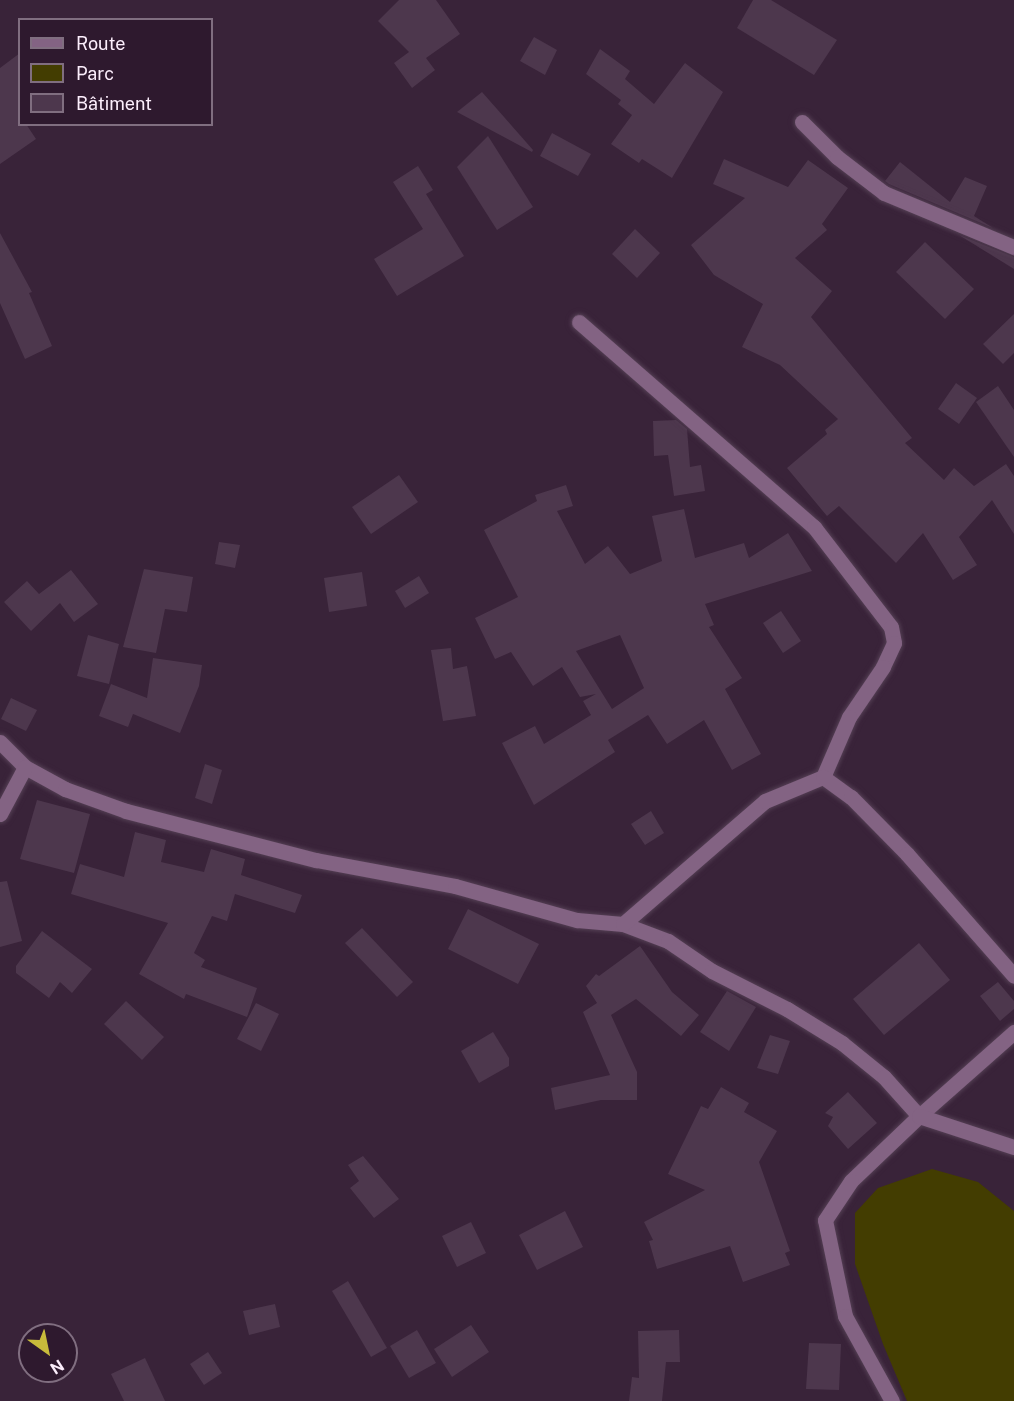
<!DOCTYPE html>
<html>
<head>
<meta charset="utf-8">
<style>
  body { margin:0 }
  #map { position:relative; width:1014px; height:1401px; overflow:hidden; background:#392339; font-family:"Public Sans",sans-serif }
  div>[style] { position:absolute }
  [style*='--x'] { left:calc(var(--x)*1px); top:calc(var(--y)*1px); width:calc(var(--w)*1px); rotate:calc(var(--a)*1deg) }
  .green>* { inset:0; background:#433d01 }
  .building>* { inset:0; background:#4d374d }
  .roads { filter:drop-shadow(0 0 2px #543f54) drop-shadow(0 0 2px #543f54) }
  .street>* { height:15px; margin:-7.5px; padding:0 7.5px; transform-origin:7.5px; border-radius:7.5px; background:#836383 }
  span { translate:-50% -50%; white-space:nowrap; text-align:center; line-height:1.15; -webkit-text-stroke:6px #2e192e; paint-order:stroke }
  .legend { position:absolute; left:18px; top:18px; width:195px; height:108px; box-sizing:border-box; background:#2e192e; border:2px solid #806e80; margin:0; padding:8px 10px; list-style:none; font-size:18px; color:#fceefc }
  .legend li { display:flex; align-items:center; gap:12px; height:30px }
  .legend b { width:30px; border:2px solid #806e80 }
  .north { position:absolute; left:18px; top:1323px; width:60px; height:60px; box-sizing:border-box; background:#2e192e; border:2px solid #806e80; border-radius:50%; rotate:147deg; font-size:16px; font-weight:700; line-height:24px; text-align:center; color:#fceefc }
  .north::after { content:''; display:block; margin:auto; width:21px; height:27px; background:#c8bb3b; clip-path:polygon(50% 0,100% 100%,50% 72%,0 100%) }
</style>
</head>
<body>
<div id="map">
  <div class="green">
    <div style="clip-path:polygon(932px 1169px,978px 1182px,1014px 1211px,1014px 1401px,907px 1401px,883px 1344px,855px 1264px,855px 1213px,878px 1188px)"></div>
  </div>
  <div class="building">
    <div style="clip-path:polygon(399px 0,436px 0,460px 34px,426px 58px,435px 70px,412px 88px,394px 63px,409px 52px,378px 21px)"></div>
    <div style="clip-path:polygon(753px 0,771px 0,837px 40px,814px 75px,737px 28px)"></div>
    <div style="clip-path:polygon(534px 37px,557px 50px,545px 75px,520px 61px)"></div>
    <div style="clip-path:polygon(600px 49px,630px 71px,625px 79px,654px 104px,685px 63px,723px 92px,672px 178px,642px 159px,639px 163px,611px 144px,632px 115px,618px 104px,621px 100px,586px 74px)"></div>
    <div style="clip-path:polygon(20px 53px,20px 124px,26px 124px,36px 139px,0 164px,0 68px)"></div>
    <div style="clip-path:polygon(482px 92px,533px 150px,532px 152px,457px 112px)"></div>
    <div style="clip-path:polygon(552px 133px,591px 154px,578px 176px,540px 156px)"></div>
    <div style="clip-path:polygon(488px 136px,533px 207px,497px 230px,457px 167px)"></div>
    <div style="clip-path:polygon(724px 159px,788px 187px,808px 160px,848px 188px,822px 224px,827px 230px,795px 258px,832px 291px,811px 317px,912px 438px,905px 443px,944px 480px,954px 468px,974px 486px,1006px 464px,1014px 476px,1014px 534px,992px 500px,959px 537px,977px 565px,953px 580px,923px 533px,896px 563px,839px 506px,827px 516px,787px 468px,827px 434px,825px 430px,838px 419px,780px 365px,742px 347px,763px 304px,714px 275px,691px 245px,745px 198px,713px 184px)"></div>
    <div style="clip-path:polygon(900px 162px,950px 202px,965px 177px,987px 186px,974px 216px,993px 228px,889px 184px,885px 181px)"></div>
    <div style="clip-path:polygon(418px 166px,433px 190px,426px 194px,464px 256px,397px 296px,374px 259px,423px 229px,393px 182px)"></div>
    <div style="clip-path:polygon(635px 229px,660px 253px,637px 278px,612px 254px)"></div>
    <div style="clip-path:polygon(0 233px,32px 292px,29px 293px,52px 346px,25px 359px,0 303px)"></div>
    <div style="clip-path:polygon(959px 235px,1014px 257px,1014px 269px)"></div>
    <div style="clip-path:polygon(925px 242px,974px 289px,945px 319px,896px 272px)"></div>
    <div style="clip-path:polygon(1014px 314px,1014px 353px,1003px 364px,983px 344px)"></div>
    <div style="clip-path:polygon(956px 383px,977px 398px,959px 424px,938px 409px)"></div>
    <div style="clip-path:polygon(998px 386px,1014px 410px,1014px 457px,976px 402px)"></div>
    <div style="clip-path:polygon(676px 420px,687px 429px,690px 467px,701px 465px,705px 491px,674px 496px,668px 455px,654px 456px,653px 421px)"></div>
    <div style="clip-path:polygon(399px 475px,418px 502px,371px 534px,352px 507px)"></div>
    <div style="clip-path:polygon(evenodd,566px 485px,573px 506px,557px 511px,585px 564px,608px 546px,630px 574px,662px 561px,652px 516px,684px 509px,695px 558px,744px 543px,749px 558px,788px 533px,812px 571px,705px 604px,714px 625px,709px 627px,742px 678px,725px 689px,761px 754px,732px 770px,704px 720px,667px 744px,648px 715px,608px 740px,615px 752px,534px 805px,502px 743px,535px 726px,544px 744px,591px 715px,583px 701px,596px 694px,580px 697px,562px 667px,533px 686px,511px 652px,495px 659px,475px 618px,518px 597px,484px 530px,537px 501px,535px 495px,566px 485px,620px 635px,644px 688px,612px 709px,576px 651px,620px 635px)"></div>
    <div style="clip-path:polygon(219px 542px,240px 545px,235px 568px,215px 564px)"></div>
    <div style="clip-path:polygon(144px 569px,193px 577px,187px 612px,165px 609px,156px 653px,123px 647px)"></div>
    <div style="clip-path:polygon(71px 570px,98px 604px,74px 622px,60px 603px,31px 631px,4px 602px,27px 581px,39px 594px)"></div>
    <div style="clip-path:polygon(362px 572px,367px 606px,329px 612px,324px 578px)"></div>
    <div style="clip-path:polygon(419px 576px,429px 593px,405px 608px,395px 591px)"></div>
    <div style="clip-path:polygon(781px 611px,801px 641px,783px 653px,763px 623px)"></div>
    <div style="clip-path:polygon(88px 635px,119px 644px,109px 684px,77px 676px)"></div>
    <div style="clip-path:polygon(451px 648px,453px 669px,467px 666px,476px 716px,443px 721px,431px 650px)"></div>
    <div style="clip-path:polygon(153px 658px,202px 665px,199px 686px,180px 733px,133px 714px,128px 727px,99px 716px,111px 684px,147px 698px)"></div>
    <div style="clip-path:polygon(11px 698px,37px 710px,26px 731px,1px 719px)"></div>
    <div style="clip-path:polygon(205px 764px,222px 770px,212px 804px,195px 798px)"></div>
    <div style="clip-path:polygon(37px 800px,90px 814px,74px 873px,20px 859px)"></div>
    <div style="clip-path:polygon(651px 811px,664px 833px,645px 845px,631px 824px)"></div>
    <div style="clip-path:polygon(135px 832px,166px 840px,161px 862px,204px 872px,211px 849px,245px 859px,241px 875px,302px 895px,295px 913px,235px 894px,227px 921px,212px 916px,194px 953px,205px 960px,201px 967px,257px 988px,247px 1017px,186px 994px,184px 999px,139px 974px,168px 923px,71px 894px,80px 864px,124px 877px)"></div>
    <div style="clip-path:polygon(7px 881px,22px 941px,0 947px,0 882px)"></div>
    <div style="clip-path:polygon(468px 909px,539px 944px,518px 984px,448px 949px)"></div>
    <div style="clip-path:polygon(362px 928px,413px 982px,397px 997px,345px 943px)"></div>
    <div style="clip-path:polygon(42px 931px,92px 969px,72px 993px,60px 982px,49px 998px,16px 973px,16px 966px)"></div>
    <div style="clip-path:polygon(919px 943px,950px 980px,884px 1035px,853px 999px)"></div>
    <div style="clip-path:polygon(640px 946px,672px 992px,699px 1015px,681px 1036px,636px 999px,611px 1015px,637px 1072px,637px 1100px,601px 1100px,555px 1110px,551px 1088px,610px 1075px,583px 1012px,597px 1003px,586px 986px,596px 974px,599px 976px)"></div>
    <div style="clip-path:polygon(998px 982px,1014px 1001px,1014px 1009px,1000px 1021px,980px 996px)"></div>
    <div style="clip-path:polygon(727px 991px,756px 1007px,729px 1051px,700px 1032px)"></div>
    <div style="clip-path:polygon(126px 1001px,164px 1037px,142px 1060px,104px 1024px)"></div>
    <div style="clip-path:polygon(256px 1003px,279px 1014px,261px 1051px,237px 1039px)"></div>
    <div style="clip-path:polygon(493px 1032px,509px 1058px,509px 1066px,479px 1083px,461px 1051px)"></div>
    <div style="clip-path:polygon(770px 1035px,790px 1041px,778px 1074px,757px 1068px)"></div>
    <div style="clip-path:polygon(721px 1087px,749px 1103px,744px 1112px,777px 1131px,759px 1162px,790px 1251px,785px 1253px,790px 1265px,743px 1282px,730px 1246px,657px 1269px,649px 1241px,653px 1240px,644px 1222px,705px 1190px,668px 1174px,701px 1106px,708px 1109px)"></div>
    <div style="clip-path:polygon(848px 1092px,877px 1123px,848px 1149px,828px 1126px,833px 1117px,825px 1113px)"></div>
    <div style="clip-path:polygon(363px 1156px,399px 1199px,374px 1218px,350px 1188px,359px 1181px,348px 1165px)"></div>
    <div style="clip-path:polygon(565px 1211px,583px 1247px,537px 1270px,519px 1235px)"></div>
    <div style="clip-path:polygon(471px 1222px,486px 1253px,457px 1267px,442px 1236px)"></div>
    <div style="clip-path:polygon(348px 1281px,387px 1348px,371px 1357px,332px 1291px)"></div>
    <div style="clip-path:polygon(275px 1304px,280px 1327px,249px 1335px,243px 1311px)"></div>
    <div style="clip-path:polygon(471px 1325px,489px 1352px,452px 1377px,434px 1349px)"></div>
    <div style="clip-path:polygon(417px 1330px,436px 1363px,409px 1378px,390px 1346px)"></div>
    <div style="clip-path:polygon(679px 1330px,680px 1362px,666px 1362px,662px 1401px,629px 1401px,632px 1377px,639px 1378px,638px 1331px)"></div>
    <div style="clip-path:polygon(809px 1343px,841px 1344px,839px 1390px,806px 1389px)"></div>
    <div style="clip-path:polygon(208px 1352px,222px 1373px,204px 1385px,190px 1364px)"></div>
    <div style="clip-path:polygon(145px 1358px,165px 1401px,124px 1401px,111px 1374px)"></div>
  </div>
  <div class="roads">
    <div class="street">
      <div style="--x:802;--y:122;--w:49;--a:45"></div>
      <div style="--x:837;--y:157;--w:59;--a:37.5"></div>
      <div style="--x:884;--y:193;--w:141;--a:22.6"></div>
      <div style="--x:579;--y:322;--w:312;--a:41.1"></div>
      <div style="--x:814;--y:527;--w:126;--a:52.4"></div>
      <div style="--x:891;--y:627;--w:16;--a:79"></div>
      <div style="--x:894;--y:643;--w:26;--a:115"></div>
      <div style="--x:883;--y:667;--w:60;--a:124.2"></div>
      <div style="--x:849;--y:717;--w:65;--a:113.4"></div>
      <div style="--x:0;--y:742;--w:35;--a:45"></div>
      <div style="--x:25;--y:767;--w:46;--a:28.8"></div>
      <div style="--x:65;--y:789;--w:65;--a:19.8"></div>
      <div style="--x:126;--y:811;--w:196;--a:14.5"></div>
      <div style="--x:316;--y:860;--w:141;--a:10.6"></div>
      <div style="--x:455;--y:886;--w:127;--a:15.6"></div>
      <div style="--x:577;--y:920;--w:46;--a:5"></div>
      <div style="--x:623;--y:924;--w:48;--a:20.7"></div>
      <div style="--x:668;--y:941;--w:53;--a:34.3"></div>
      <div style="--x:712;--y:971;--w:84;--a:26.9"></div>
      <div style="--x:787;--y:1009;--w:65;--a:31.7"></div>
      <div style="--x:842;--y:1043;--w:54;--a:39"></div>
      <div style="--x:884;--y:1077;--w:52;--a:48.1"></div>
      <div style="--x:919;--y:1116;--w:94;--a:136.3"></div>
      <div style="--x:851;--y:1181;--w:47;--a:123.7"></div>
      <div style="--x:825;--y:1220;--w:98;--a:78.2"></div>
      <div style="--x:845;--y:1316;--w:97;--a:61.1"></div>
      <div style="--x:0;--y:814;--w:53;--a:-62"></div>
      <div style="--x:623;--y:924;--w:188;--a:-40.9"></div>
      <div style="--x:765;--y:801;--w:63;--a:-22.5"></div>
      <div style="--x:823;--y:777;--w:34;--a:36"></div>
      <div style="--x:851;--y:797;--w:80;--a:45.5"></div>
      <div style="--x:907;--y:854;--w:162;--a:48.7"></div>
      <div style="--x:919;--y:1116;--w:127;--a:-41.5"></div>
      <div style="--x:919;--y:1116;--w:100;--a:18.1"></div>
    </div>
  </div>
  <ul class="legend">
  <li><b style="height:8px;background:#836383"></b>Route</li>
  <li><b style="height:16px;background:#433d01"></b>Parc</li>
  <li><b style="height:16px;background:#4d374d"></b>Bâtiment</li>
  </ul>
  <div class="north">N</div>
</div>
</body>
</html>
